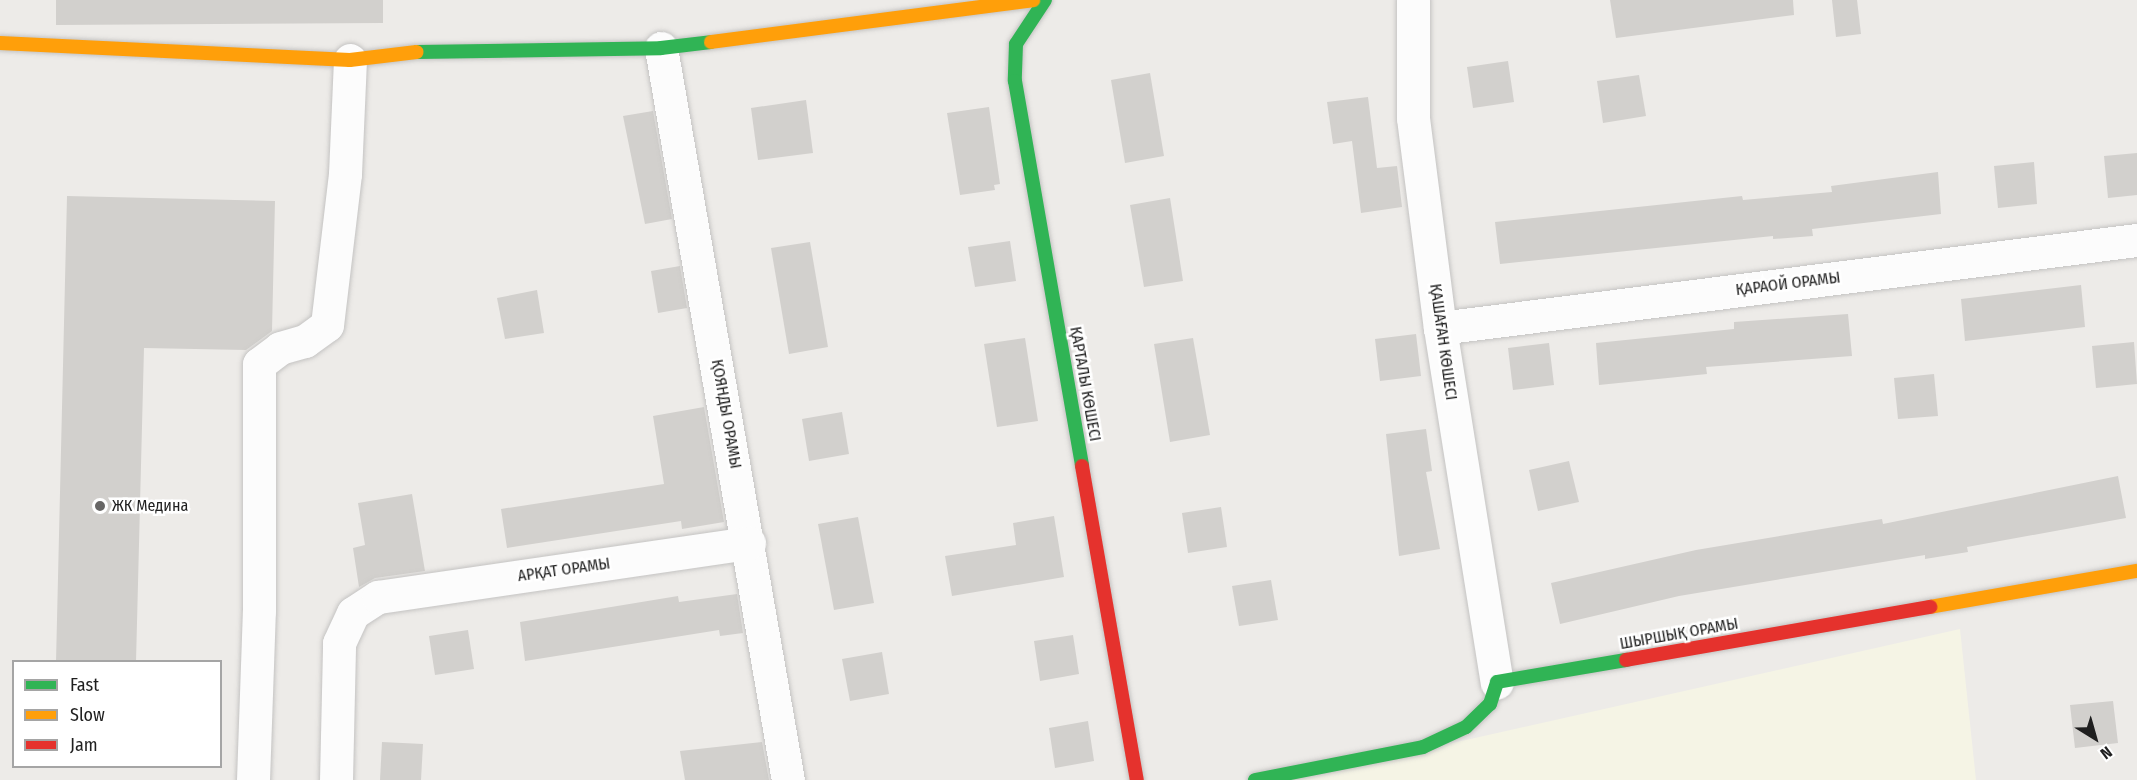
<!DOCTYPE html>
<html>
<head>
<meta charset="utf-8">
<style>
  body { margin:0 }
  #map { position:relative; width:2137px; height:780px; overflow:hidden; background:#edebe8; font-family:"Fira Sans Condensed",sans-serif }
  div>[style] { position:absolute }
  [style*='--x'] { left:calc(var(--x)*1px); top:calc(var(--y)*1px); width:calc(var(--w)*1px); rotate:calc(var(--a)*1deg) }
  .education>* { inset:0; background:#f5f4e5 }
  .building>* { inset:0; background:#d2d0cd }
  .roads { filter:drop-shadow(0 0 2px #c4c3c2) drop-shadow(0 0 2px #c4c3c2) }
  .street>* { height:33px; margin:-16.5px; padding:0 16.5px; transform-origin:16.5px; border-radius:16.5px; background:#fcfcfc }
  .fast>* { height:14px; margin:-7px; padding:0 7px; transform-origin:7px; border-radius:7px; background:#30b455 }
  .slow>* { height:14px; margin:-7px; padding:0 7px; transform-origin:7px; border-radius:7px; background:#ff9f0a }
  .jam>* { height:14px; margin:-7px; padding:0 7px; transform-origin:7px; border-radius:7px; background:#e5322d }
  .dots>* { width:16px; height:16px; translate:-50% -50%; box-sizing:border-box; border:3px solid #fff; border-radius:50% }
  span { translate:-50% -50%; white-space:nowrap; text-align:center; line-height:1.15; -webkit-text-stroke:5px #fff; paint-order:stroke }
  .street-label { font-size:16px; color:#1f1f1f }
  .poi-label { font-size:16px; color:#1f1f1f }
  .left { translate:0 -50%; text-align:left }
  .legend { position:absolute; left:12px; top:660px; width:210px; height:108px; box-sizing:border-box; background:#fff; border:2px solid #a5a5a5; margin:0; padding:8px 10px; list-style:none; font-size:18px; color:#1f1f1f }
  .legend li { display:flex; align-items:center; gap:12px; height:30px }
  .legend b { width:30px; border:2px solid #a5a5a5 }
  .north { position:absolute; left:2065px; top:708px; width:60px; height:60px; -webkit-text-stroke:4px #fff; paint-order:stroke; rotate:143deg; font-size:16px; font-weight:700; line-height:24px; text-align:center; color:#1f1f1f }
  .north::after { content:''; display:block; margin:auto; width:21px; height:27px; background:#1f1f1f; clip-path:polygon(50% 0,100% 100%,50% 72%,0 100%) }
</style>
</head>
<body>
<div id="map">
  <div class="education">
    <div style="clip-path:polygon(1960px 629px,1976px 780px,1288px 780px)"></div>
  </div>
  <div class="building">
    <div style="clip-path:polygon(56px 0,383px 0,383px 23px,56px 25px)"></div>
    <div style="clip-path:polygon(1610px 0,1793px 0,1794px 15px,1616px 38px)"></div>
    <div style="clip-path:polygon(1832px 0,1857px 0,1861px 34px,1836px 37px)"></div>
    <div style="clip-path:polygon(1508px 61px,1514px 102px,1473px 108px,1467px 67px)"></div>
    <div style="clip-path:polygon(1150px 73px,1164px 156px,1125px 163px,1111px 80px)"></div>
    <div style="clip-path:polygon(1639px 75px,1646px 116px,1603px 123px,1597px 81px)"></div>
    <div style="clip-path:polygon(1368px 97px,1377px 168px,1397px 166px,1402px 207px,1361px 213px,1352px 141px,1333px 144px,1327px 102px)"></div>
    <div style="clip-path:polygon(806px 100px,813px 153px,758px 160px,751px 108px)"></div>
    <div style="clip-path:polygon(989px 107px,1000px 184px,994px 185px,995px 190px,960px 195px,947px 113px)"></div>
    <div style="clip-path:polygon(653px 111px,672px 219px,645px 224px,623px 116px)"></div>
    <div style="clip-path:polygon(2137px 153px,2137px 195px,2108px 198px,2104px 156px)"></div>
    <div style="clip-path:polygon(2034px 162px,2037px 204px,1998px 208px,1994px 166px)"></div>
    <div style="clip-path:polygon(1938px 172px,1941px 214px,1812px 229px,1813px 236px,1773px 239px,1773px 236px,1500px 264px,1495px 222px,1742px 196px,1743px 200px,1832px 192px,1831px 186px)"></div>
    <div style="clip-path:polygon(67px 196px,275px 201px,272px 331px,246px 350px,144px 348px,136px 662px,56px 662px)"></div>
    <div style="clip-path:polygon(1170px 198px,1183px 281px,1144px 287px,1130px 205px)"></div>
    <div style="clip-path:polygon(1010px 241px,1016px 281px,975px 287px,968px 247px)"></div>
    <div style="clip-path:polygon(810px 242px,828px 347px,789px 354px,771px 248px)"></div>
    <div style="clip-path:polygon(680px 266px,687px 308px,658px 313px,651px 271px)"></div>
    <div style="clip-path:polygon(2081px 285px,2085px 327px,1965px 341px,1961px 299px)"></div>
    <div style="clip-path:polygon(537px 290px,544px 333px,505px 339px,497px 298px)"></div>
    <div style="clip-path:polygon(1848px 314px,1852px 356px,1706px 367px,1707px 374px,1599px 385px,1596px 343px,1734px 329px,1734px 322px)"></div>
    <div style="clip-path:polygon(1416px 334px,1421px 376px,1380px 381px,1375px 339px)"></div>
    <div style="clip-path:polygon(1025px 338px,1038px 421px,997px 427px,984px 344px)"></div>
    <div style="clip-path:polygon(1193px 338px,1210px 435px,1170px 442px,1154px 344px)"></div>
    <div style="clip-path:polygon(2134px 342px,2137px 384px,2096px 388px,2092px 346px)"></div>
    <div style="clip-path:polygon(1549px 343px,1554px 385px,1513px 390px,1508px 348px)"></div>
    <div style="clip-path:polygon(1934px 374px,1938px 416px,1898px 419px,1894px 378px)"></div>
    <div style="clip-path:polygon(704px 407px,724px 522px,682px 529px,681px 521px,507px 548px,501px 509px,664px 484px,653px 416px)"></div>
    <div style="clip-path:polygon(842px 412px,849px 454px,809px 461px,802px 419px)"></div>
    <div style="clip-path:polygon(1426px 429px,1432px 471px,1426px 472px,1440px 549px,1399px 556px,1386px 434px)"></div>
    <div style="clip-path:polygon(1569px 461px,1579px 502px,1538px 511px,1529px 470px)"></div>
    <div style="clip-path:polygon(2118px 476px,2126px 518px,1967px 547px,1968px 552px,1925px 559px,1925px 555px,1679px 596px,1560px 624px,1551px 583px,1696px 550px,1882px 519px,1883px 524px)"></div>
    <div style="clip-path:polygon(412px 494px,425px 571px,375px 578px,359px 587px,353px 548px,365px 545px,358px 503px)"></div>
    <div style="clip-path:polygon(1221px 507px,1227px 547px,1188px 553px,1182px 513px)"></div>
    <div style="clip-path:polygon(1054px 516px,1064px 577px,952px 596px,945px 556px,1016px 545px,1013px 523px)"></div>
    <div style="clip-path:polygon(858px 517px,874px 603px,834px 610px,818px 524px)"></div>
    <div style="clip-path:polygon(1271px 580px,1278px 620px,1239px 626px,1232px 586px)"></div>
    <div style="clip-path:polygon(737px 594px,743px 633px,720px 636px,719px 630px,525px 661px,520px 622px,678px 596px,679px 602px)"></div>
    <div style="clip-path:polygon(468px 630px,474px 669px,435px 675px,429px 636px)"></div>
    <div style="clip-path:polygon(1073px 635px,1079px 674px,1040px 681px,1034px 641px)"></div>
    <div style="clip-path:polygon(882px 652px,889px 694px,850px 701px,842px 659px)"></div>
    <div style="clip-path:polygon(2113px 701px,2118px 743px,2075px 748px,2070px 705px)"></div>
    <div style="clip-path:polygon(1088px 721px,1094px 761px,1055px 768px,1049px 728px)"></div>
    <div style="clip-path:polygon(382px 742px,423px 744px,421px 780px,380px 780px)"></div>
    <div style="clip-path:polygon(762px 742px,769px 780px,685px 780px,680px 751px)"></div>
  </div>
  <div class="roads">
    <div class="street">
      <div style="--x:1413;--y:0;--w:118;--a:90"></div>
      <div style="--x:1413;--y:118;--w:212;--a:82.7"></div>
      <div style="--x:1440;--y:328;--w:359;--a:80.9"></div>
      <div style="--x:661;--y:48;--w:743;--a:80.16"></div>
      <div style="--x:1440;--y:328;--w:703;--a:-7.2"></div>
      <div style="--x:253;--y:780;--w:169;--a:-88"></div>
      <div style="--x:259;--y:611;--w:247;--a:-90"></div>
      <div style="--x:259;--y:364;--w:26;--a:-37"></div>
      <div style="--x:280;--y:348;--w:26;--a:-16"></div>
      <div style="--x:305;--y:341;--w:27;--a:-36"></div>
      <div style="--x:327;--y:325;--w:152;--a:-83.2"></div>
      <div style="--x:345;--y:174;--w:114;--a:-87.5"></div>
      <div style="--x:336;--y:780;--w:137;--a:-88.7"></div>
      <div style="--x:339;--y:643;--w:33;--a:-65"></div>
      <div style="--x:353;--y:613;--w:30;--a:-33"></div>
      <div style="--x:378;--y:597;--w:375;--a:-8.3"></div>
    </div>
    <div class="fast">
      <div style="--x:1045;--y:0;--w:53;--a:123.4"></div>
      <div style="--x:1016;--y:44;--w:37;--a:92"></div>
      <div style="--x:1015;--y:81;--w:391;--a:80.1"></div>
      <div style="--x:417;--y:52;--w:244;--a:-0.9"></div>
      <div style="--x:661;--y:48;--w:50;--a:-6.8"></div>
      <div style="--x:1255;--y:780;--w:171;--a:-11.1"></div>
      <div style="--x:1423;--y:747;--w:47;--a:-24.9"></div>
      <div style="--x:1466;--y:727;--w:33;--a:-44"></div>
      <div style="--x:1490;--y:704;--w:23;--a:-72"></div>
      <div style="--x:1497;--y:682;--w:131;--a:-9.7"></div>
    </div>
    <div class="slow">
      <div style="--x:711;--y:42;--w:325;--a:-7.4"></div>
      <div style="--x:0;--y:43;--w:350;--a:2.8"></div>
      <div style="--x:350;--y:60;--w:67;--a:-6.8"></div>
      <div style="--x:1930;--y:607;--w:210;--a:-9.9"></div>
    </div>
    <div class="jam">
      <div style="--x:1082;--y:466;--w:319;--a:80.1"></div>
      <div style="--x:1626;--y:660;--w:309;--a:-9.9"></div>
    </div>
  </div>
  <div class="dots">
    <div style="left:100px;top:506px;background:#676665"></div>
  </div>
  <div class="street-label">
    <span style="left:1788px;top:284px;rotate:-7deg">ҚАРАОЙ ОРАМЫ</span>
    <span style="left:1443px;top:342px;rotate:82deg">ҚАШАҒАН КӨШЕСІ</span>
    <span style="left:1085px;top:384px;rotate:80deg">ҚАРТАЛЫ КӨШЕСІ</span>
    <span style="left:726px;top:414px;rotate:80deg">ҚОЯНДЫ ОРАМЫ</span>
    <span style="left:564px;top:570px;rotate:-8deg">АРҚАТ ОРАМЫ</span>
    <span style="left:1679px;top:634px;rotate:-10deg">ШЫРШЫҚ ОРАМЫ</span>
  </div>
  <div class="poi-label">
    <span class="left" style="left:112px;top:506px">ЖК Медина</span>
  </div>
  <ul class="legend">
  <li><b style="height:8px;background:#30b455"></b>Fast</li>
  <li><b style="height:8px;background:#ff9f0a"></b>Slow</li>
  <li><b style="height:8px;background:#e5322d"></b>Jam</li>
  </ul>
  <div class="north">N</div>
</div>
</body>
</html>
